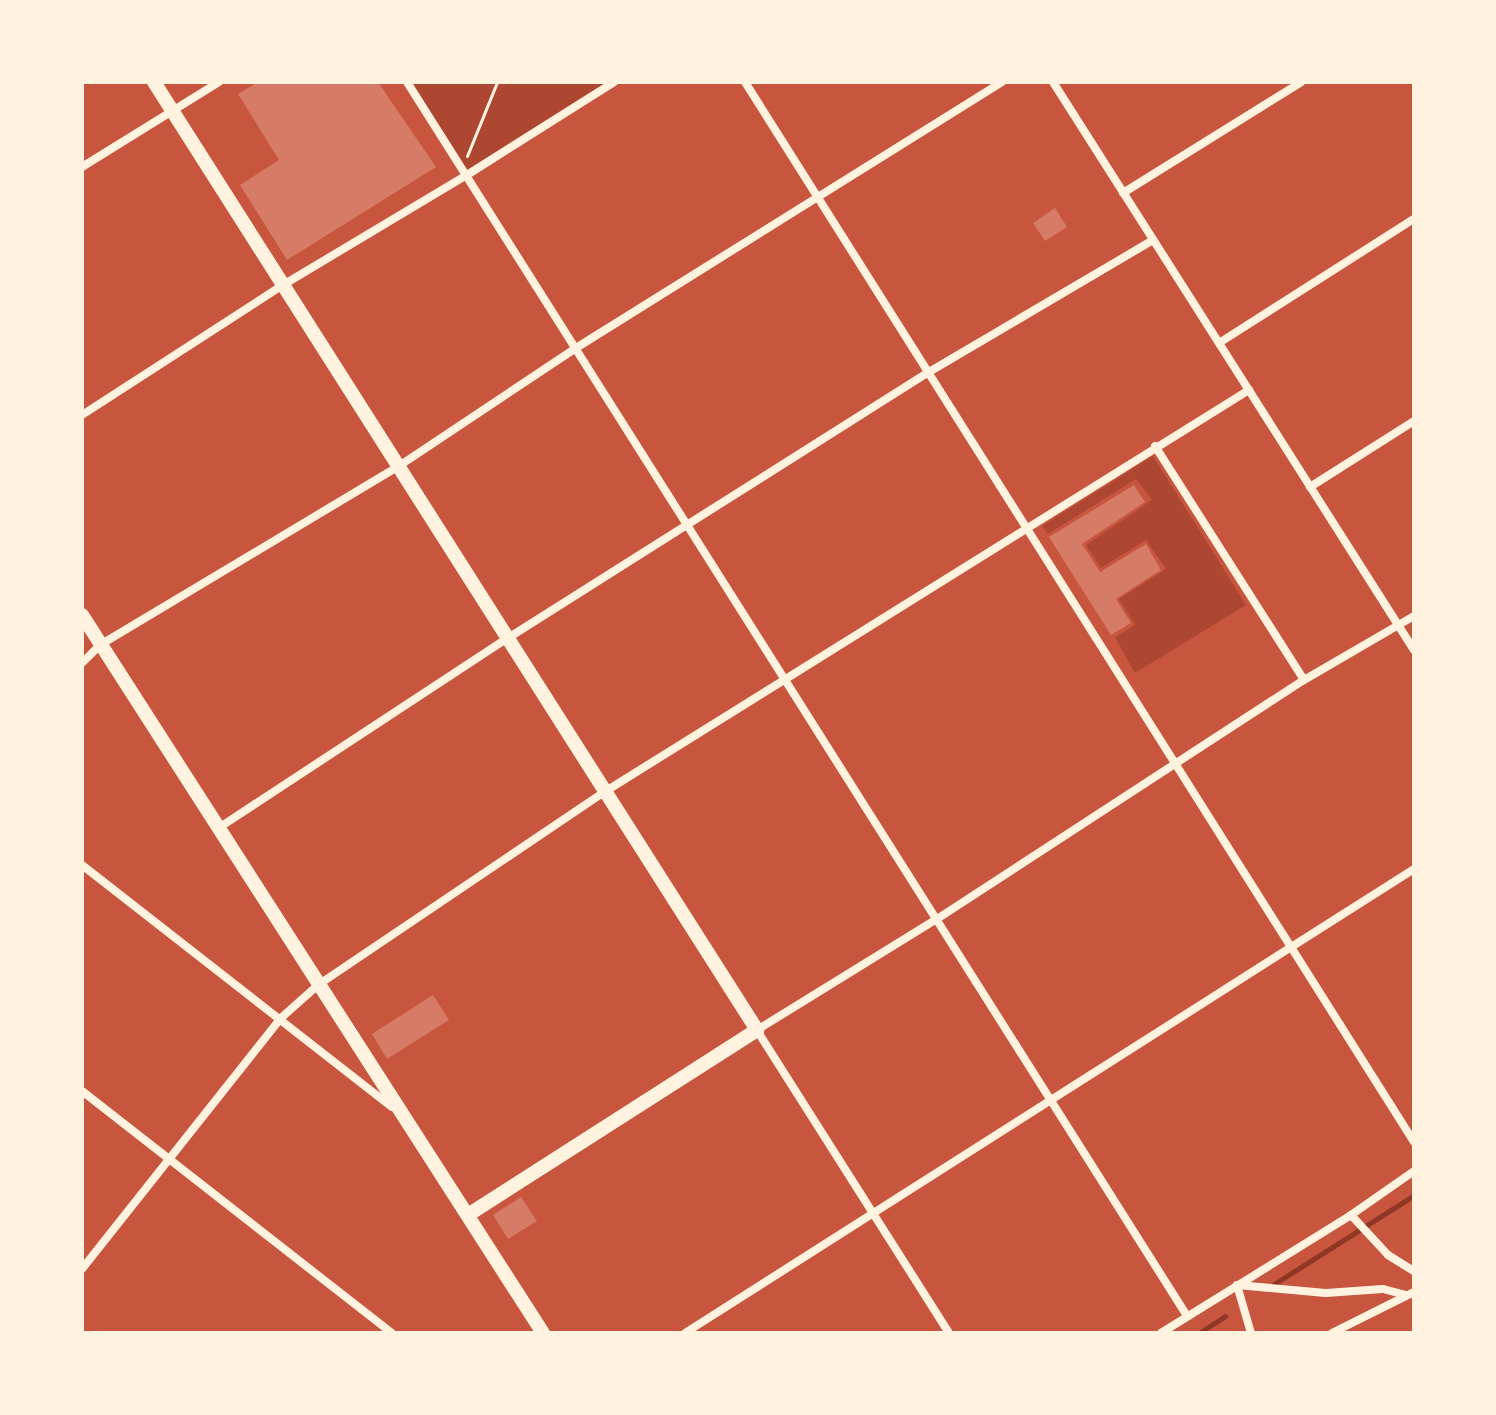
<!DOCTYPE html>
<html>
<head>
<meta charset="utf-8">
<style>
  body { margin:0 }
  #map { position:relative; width:1496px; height:1415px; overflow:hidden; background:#c8553d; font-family:"Space Grotesk",sans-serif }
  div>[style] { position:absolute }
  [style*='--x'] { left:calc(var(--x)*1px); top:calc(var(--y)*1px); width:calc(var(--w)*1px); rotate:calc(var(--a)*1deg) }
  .green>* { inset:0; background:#ae4732 }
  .stream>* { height:5px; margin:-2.5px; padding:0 2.5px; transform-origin:2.5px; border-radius:2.5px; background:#8f3625 }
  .building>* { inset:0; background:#d67c66 }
  .path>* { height:3px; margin:-1.5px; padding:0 1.5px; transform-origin:1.5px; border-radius:1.5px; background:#fff3e0 }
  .minor>* { height:8px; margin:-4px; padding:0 4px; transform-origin:4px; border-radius:4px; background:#fff3e0 }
  .secondary>* { height:14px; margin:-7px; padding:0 7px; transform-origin:7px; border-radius:7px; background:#fff3e0 }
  span { translate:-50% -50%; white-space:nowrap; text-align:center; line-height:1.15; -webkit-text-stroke:6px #fff3e0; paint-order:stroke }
  .frame { position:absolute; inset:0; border:84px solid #fff3e0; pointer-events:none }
</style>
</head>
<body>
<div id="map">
  <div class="green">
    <div style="clip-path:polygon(407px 82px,614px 82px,467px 175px)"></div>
    <div style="clip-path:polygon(1153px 456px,1246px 605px,1135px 673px,1115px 637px,1135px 625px,1119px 599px,1166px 569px,1146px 540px,1101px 568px,1086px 545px,1152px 500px,1136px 479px,1048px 534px,1042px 526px)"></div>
  </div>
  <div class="stream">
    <div style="--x:1274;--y:1284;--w:166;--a:-32.4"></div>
    <div style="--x:1199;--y:1333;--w:31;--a:-33"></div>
  </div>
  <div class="building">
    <div style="clip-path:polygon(258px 82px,378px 82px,436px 167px,287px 260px,240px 185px,279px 160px,238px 94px)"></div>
    <div style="clip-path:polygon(1055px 208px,1067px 227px,1045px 241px,1033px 223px)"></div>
    <div style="clip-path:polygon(1134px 485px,1145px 502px,1082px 544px,1100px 572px,1146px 544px,1161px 570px,1116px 599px,1131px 623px,1111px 635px,1049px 537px)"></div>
    <div style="clip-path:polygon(433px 995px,449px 1020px,387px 1059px,372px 1034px)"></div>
    <div style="clip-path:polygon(521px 1197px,537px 1221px,508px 1239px,493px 1215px)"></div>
  </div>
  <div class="path">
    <div style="--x:467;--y:156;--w:80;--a:-67.9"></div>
  </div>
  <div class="minor">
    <div style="--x:407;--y:82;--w:1460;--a:57.7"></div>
    <div style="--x:745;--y:82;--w:1253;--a:57.74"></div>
    <div style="--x:1053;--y:82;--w:673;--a:57.56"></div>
    <div style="--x:82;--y:167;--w:161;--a:-31.8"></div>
    <div style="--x:1123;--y:193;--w:210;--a:-31.9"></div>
    <div style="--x:1219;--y:343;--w:231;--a:-32.5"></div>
    <div style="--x:82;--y:415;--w:239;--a:-32.9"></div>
    <div style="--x:283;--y:285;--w:214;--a:-30.9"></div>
    <div style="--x:467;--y:175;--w:174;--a:-32.3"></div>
    <div style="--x:1155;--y:446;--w:277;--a:57.5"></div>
    <div style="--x:1310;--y:487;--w:123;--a:-32.4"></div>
    <div style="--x:82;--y:663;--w:25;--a:-45"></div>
    <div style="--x:100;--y:645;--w:348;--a:-30.9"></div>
    <div style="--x:399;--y:466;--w:213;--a:-33.7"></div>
    <div style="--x:576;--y:348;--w:502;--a:-31.98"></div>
    <div style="--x:217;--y:829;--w:348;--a:-33.3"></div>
    <div style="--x:508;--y:638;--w:498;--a:-32.3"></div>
    <div style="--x:929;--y:372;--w:260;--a:-30.5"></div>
    <div style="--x:82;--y:865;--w:393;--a:38"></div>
    <div style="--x:82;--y:1091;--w:393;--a:38"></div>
    <div style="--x:1351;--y:1215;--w:54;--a:47.2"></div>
    <div style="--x:1388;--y:1255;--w:31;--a:32"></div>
    <div style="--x:82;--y:1269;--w:320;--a:-51.6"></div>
    <div style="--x:281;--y:1018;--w:50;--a:-41.7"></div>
    <div style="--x:318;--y:985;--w:347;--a:-34"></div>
    <div style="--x:606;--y:791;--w:758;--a:-31.95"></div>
    <div style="--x:685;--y:1333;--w:864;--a:-32.48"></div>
    <div style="--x:949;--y:1333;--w:359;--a:-122.4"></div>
    <div style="--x:757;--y:1030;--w:211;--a:-31.7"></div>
    <div style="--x:937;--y:919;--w:438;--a:-33.1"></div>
    <div style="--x:1304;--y:680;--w:127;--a:-30.2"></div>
    <div style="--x:1161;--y:1333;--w:224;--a:-31.8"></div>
    <div style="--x:1351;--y:1215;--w:77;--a:-34.9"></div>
    <div style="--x:1251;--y:1333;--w:50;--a:-106.3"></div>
    <div style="--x:1237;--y:1285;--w:89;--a:5.1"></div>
    <div style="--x:1326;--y:1293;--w:57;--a:-4"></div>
    <div style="--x:1383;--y:1289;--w:24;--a:15"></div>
    <div style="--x:1332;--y:1333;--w:92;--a:-26.6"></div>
  </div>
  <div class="secondary">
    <div style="--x:154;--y:82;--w:1124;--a:57.54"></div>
    <div style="--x:757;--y:1030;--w:343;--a:147.4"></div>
    <div style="--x:82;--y:615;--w:853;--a:57.3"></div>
  </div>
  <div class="frame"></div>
</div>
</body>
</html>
